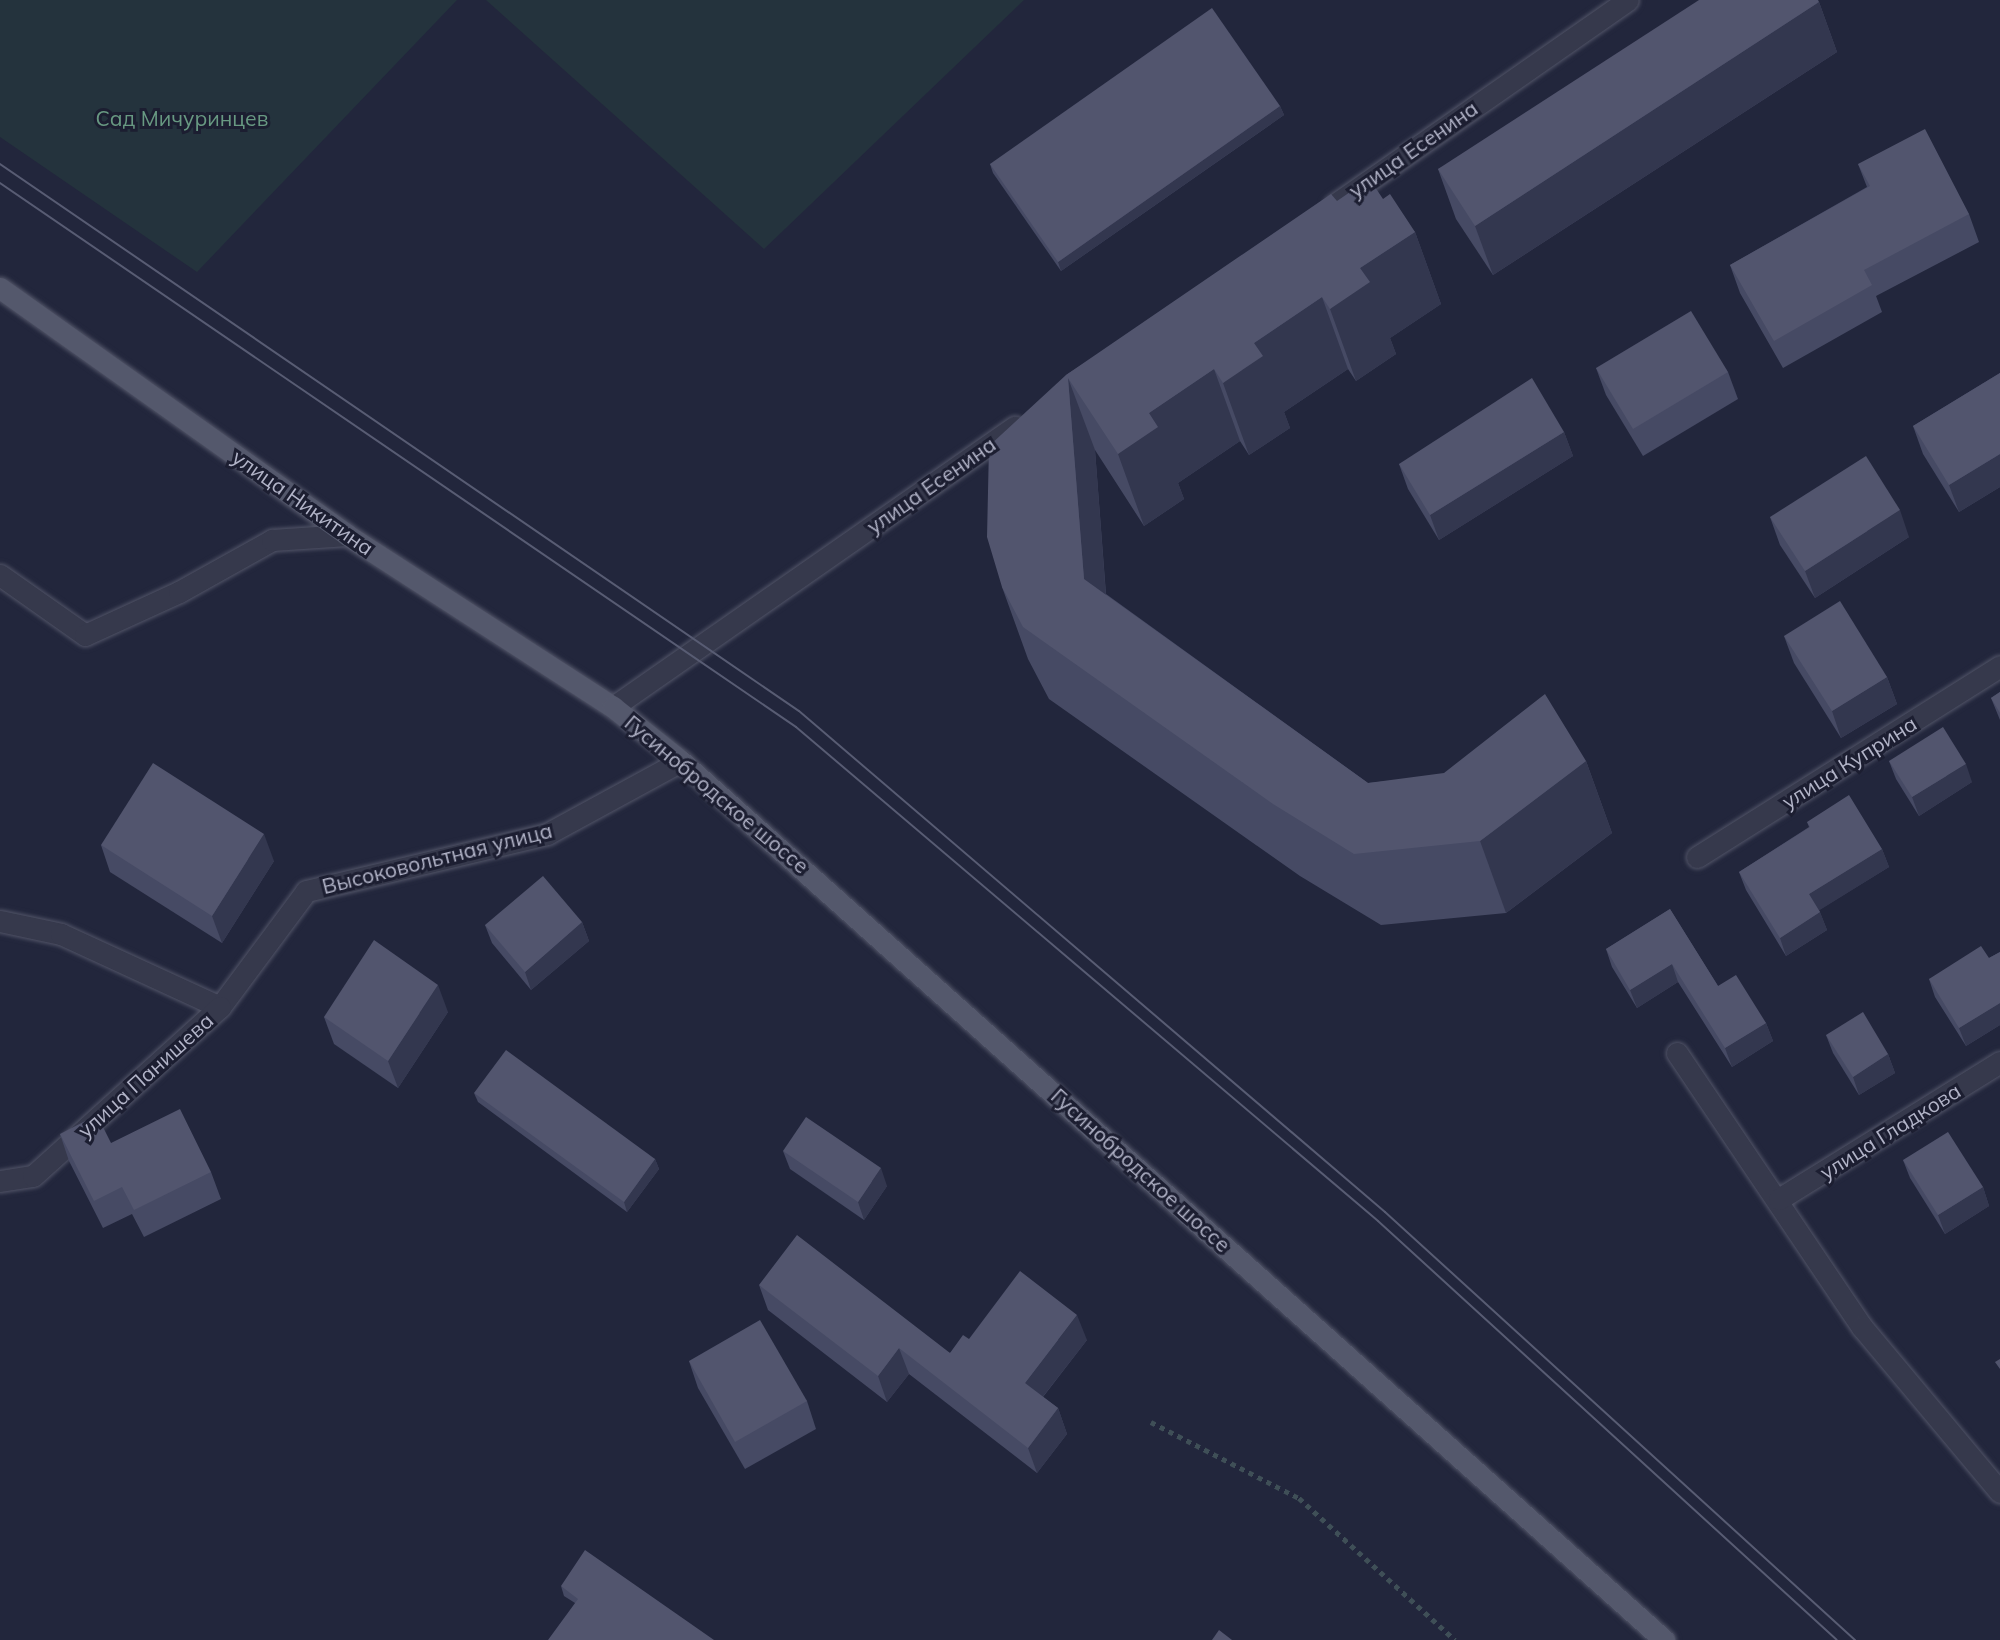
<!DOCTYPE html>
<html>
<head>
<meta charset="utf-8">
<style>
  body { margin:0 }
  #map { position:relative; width:2000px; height:1640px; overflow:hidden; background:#22263c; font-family:Mulish,sans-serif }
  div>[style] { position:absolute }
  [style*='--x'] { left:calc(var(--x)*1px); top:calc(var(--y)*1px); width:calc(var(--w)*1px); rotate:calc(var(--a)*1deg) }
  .green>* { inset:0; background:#24333d }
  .path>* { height:4.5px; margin-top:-2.25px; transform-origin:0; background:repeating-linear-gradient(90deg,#3f4f57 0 5px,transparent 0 10px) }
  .roads { filter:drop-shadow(0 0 2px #515467) drop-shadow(0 0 2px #515467) }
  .minor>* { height:21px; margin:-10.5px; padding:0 10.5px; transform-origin:10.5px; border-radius:10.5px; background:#36394c }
  .major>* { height:21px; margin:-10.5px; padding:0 10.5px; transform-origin:10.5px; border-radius:10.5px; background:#54586c }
  .tram>* { height:2px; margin:-1px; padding:0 1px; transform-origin:1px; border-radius:1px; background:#585c73 }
  .wall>* { inset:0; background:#464a64 }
  .shaded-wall>* { inset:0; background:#33374f }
  .building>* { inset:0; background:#52556e }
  span { translate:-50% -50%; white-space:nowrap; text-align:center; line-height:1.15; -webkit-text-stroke:6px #1c1e31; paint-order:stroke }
  .park-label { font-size:21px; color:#689982 }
  .street-label { font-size:21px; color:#b2b4c8 }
</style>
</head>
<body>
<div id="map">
  <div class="green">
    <div style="clip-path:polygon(0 0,457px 0,197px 272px,0 137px)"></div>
    <div style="clip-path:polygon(486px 0,1024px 0,764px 249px)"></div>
  </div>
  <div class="path">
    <div style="--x:1151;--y:1422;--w:166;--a:27.2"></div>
    <div style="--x:1299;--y:1498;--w:211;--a:42.3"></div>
  </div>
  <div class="roads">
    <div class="minor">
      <div style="--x:1334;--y:205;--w:358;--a:-34.9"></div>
      <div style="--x:0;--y:575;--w:104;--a:35.2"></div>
      <div style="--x:85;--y:635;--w:103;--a:-24.6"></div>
      <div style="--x:179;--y:592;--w:107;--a:-29.2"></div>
      <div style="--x:272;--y:540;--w:75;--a:-3.8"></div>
      <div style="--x:613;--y:707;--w:490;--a:-34.9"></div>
      <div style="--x:1697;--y:857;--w:358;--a:-32.2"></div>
      <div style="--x:0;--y:921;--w:62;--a:12"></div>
      <div style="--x:61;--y:934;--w:175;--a:24.7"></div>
      <div style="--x:220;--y:1007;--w:144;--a:-53.4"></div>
      <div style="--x:306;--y:891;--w:248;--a:-13.3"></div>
      <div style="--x:547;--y:834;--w:153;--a:-28.6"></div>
      <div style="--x:1677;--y:1053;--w:331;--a:56"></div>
      <div style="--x:1862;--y:1327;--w:215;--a:50.1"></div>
      <div style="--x:0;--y:1181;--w:33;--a:-9"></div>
      <div style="--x:33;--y:1176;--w:252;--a:-42.1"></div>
      <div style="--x:1779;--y:1199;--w:260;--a:-31.8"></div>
    </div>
    <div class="major">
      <div style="--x:0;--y:288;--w:426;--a:35.4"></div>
      <div style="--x:347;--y:535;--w:317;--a:32.9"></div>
      <div style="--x:613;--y:707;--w:87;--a:38.5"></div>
      <div style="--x:681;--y:761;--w:1319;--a:41.8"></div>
    </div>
  </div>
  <div class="tram">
    <div style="--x:0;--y:164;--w:968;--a:34.4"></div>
    <div style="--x:799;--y:711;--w:771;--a:40.53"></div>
    <div style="--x:1385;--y:1212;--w:636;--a:42.32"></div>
    <div style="--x:0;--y:183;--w:964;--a:34.35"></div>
    <div style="--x:796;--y:727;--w:763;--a:40.32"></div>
    <div style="--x:1378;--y:1221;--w:621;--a:42.39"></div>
  </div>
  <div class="wall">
    <div style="clip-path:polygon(1819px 2px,1837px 52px,1493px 275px,1456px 219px,1438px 169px)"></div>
    <div style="clip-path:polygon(1280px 106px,1284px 115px,1061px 271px,993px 173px,990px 164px)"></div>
    <div style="clip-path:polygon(1858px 164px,1969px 214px,1979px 242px,1876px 296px,1882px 312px,1783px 368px,1740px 293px,1730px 265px,1867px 187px)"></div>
    <div style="clip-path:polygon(1362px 196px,1383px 199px,1415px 232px,1441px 304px,1390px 338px,1396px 354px,1356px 381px,1348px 369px,1284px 412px,1290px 428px,1249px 455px,1240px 441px,1178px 483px,1184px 499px,1144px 526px,1095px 450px,1106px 594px,1368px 783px,1586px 761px,1612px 833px,1506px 913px,1381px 925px,1300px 876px,1049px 699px,1028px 659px,1002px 587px,1066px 375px,1337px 201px)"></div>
    <div style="clip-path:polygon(1596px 368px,1728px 372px,1738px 399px,1643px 456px,1606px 395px)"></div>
    <div style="clip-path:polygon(2000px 373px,2000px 487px,1959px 512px,1923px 454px,1913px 426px)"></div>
    <div style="clip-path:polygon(1564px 432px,1573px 456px,1439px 540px,1408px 489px,1399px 464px)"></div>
    <div style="clip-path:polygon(1770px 517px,1909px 537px,1815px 598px,1780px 545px)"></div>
    <div style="clip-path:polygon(1784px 636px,1887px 677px,1897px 704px,1841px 738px,1794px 663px)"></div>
    <div style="clip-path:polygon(2000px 692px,2000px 720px,1991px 698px)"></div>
    <div style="clip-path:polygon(1889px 761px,1972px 782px,1919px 816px,1896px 779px)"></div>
    <div style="clip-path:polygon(1807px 822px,1882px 849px,1889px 867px,1819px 910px,1827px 930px,1786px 956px,1746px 890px,1739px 872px,1809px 827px)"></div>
    <div style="clip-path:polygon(101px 845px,274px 861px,222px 943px,110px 872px)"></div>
    <div style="clip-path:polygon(1670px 909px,1718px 986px,1766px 1023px,1773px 1041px,1732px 1067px,1678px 982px,1637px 1008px,1612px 967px,1606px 949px)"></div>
    <div style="clip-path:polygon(582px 922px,589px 941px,531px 990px,492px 943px,485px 925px)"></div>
    <div style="clip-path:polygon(2000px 952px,2000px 1025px,1966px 1046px,1935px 997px,1929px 979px,1989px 958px)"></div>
    <div style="clip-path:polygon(448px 1012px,398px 1088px,334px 1044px,324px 1017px)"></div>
    <div style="clip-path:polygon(1826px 1035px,1888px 1054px,1895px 1073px,1859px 1095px,1833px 1053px)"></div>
    <div style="clip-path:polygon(474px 1093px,655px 1159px,659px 1169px,627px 1212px,478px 1102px)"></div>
    <div style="clip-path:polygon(60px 1134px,111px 1143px,211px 1172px,221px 1199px,144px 1237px,132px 1214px,103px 1228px,69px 1161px)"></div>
    <div style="clip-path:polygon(783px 1151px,887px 1186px,864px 1220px,790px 1169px)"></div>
    <div style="clip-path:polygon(1903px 1160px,1983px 1187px,1989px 1206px,1945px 1234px,1910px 1178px)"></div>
    <div style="clip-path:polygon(759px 1285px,950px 1353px,969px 1339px,1087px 1340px,1043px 1397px,1058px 1408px,1067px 1434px,1037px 1473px,909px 1374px,887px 1402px,768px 1310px)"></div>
    <div style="clip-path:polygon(689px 1361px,807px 1401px,816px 1429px,745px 1469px,698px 1388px)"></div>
    <div style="clip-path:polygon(561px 1586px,714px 1640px,575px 1603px,564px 1596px)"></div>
  </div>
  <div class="shaded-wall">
    <div style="clip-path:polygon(1819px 2px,1837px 52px,1493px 275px,1475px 226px)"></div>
    <div style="clip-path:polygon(1280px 106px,1284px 115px,1061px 271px,1058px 262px)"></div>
    <div style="clip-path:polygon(1415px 232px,1441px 304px,1390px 338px,1396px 354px,1356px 381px,1330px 309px,1360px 268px)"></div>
    <div style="clip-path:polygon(1322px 297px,1348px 369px,1284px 412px,1290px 428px,1249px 455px,1223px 383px,1254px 343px)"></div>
    <div style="clip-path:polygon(1214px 369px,1240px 441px,1178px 483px,1184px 499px,1144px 526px,1118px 454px,1149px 413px)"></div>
    <div style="clip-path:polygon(1068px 378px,1095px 450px,1110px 650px,1084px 579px)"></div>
    <div style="clip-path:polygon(1564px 432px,1573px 456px,1439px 540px,1430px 515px)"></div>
    <div style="clip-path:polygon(2000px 454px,2000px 487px,1959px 512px,1949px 485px)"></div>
    <div style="clip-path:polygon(1900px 510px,1909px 537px,1815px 598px,1805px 571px)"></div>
    <div style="clip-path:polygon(1887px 677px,1897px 704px,1841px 738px,1832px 711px)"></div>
    <div style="clip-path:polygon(1586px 761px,1612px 833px,1506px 913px,1480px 841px)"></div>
    <div style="clip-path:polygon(1966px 764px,1972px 782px,1919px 816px,1912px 797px)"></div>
    <div style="clip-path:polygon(264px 834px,274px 861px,222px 943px,212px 916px)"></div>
    <div style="clip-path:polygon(1882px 849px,1889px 867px,1815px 913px,1809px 894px)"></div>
    <div style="clip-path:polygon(1820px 912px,1827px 930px,1786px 956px,1780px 938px)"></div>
    <div style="clip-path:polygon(582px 922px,589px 941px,531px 990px,525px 972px)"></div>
    <div style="clip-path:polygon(1672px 964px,1678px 982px,1637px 1008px,1630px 990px)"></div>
    <div style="clip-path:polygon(438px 985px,448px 1012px,398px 1088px,388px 1061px)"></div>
    <div style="clip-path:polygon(2000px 1003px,2000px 1025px,1966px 1046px,1959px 1028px)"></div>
    <div style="clip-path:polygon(1766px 1023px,1773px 1041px,1732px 1067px,1725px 1048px)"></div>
    <div style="clip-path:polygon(1888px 1054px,1895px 1073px,1859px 1095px,1853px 1077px)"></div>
    <div style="clip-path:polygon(655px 1159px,659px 1169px,627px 1212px,624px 1202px)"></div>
    <div style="clip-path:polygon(881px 1168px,887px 1186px,864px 1220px,858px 1202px)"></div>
    <div style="clip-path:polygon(1983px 1187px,1989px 1206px,1945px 1234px,1938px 1215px)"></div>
    <div style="clip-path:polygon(1077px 1315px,1087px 1340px,1034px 1408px,1025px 1383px)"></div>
    <div style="clip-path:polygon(899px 1348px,909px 1374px,887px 1402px,878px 1376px)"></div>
    <div style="clip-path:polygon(1058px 1408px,1067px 1434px,1037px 1473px,1028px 1448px)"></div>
  </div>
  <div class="building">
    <div style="clip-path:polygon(1699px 0,1818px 0,1819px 2px,1475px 226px,1438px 169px)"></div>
    <div style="clip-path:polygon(1212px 8px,1280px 106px,1058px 262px,990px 164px)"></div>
    <div style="clip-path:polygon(1925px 129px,1969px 214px,1864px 270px,1872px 285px,1774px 341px,1730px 265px,1870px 186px,1858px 164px)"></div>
    <div style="clip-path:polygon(1375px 187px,1383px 199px,1390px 194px,1415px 232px,1360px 268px,1370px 282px,1330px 309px,1322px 297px,1254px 343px,1263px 356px,1223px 383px,1214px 369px,1149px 413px,1158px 427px,1118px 454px,1068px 378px,1084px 579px,1368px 783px,1444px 773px,1545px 694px,1586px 761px,1480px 841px,1354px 854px,1273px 804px,1023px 627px,1002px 587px,987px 537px,989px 446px,1066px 375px,1331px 194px,1337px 201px,1356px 188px,1362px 196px)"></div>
    <div style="clip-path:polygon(1691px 311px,1728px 372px,1633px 429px,1596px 368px)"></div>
    <div style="clip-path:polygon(2000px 373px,2000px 454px,1949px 485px,1913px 426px)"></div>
    <div style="clip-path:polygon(1532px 378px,1564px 432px,1430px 515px,1399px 464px)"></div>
    <div style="clip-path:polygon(1866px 456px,1900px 510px,1805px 571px,1770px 517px)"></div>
    <div style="clip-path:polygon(1840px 601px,1887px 677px,1832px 711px,1784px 636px)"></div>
    <div style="clip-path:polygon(2000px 692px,2000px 713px,1991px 698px)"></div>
    <div style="clip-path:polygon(1943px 727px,1966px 764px,1912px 797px,1889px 761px)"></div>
    <div style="clip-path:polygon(153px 763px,264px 834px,212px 916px,101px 845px)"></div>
    <div style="clip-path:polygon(1849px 795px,1882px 849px,1809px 894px,1820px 912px,1780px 938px,1739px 872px,1810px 827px,1807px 822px)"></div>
    <div style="clip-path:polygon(543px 876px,582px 922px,525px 972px,485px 925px)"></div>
    <div style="clip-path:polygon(1670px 909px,1718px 986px,1736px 975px,1766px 1023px,1725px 1048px,1672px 964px,1630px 990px,1606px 949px)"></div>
    <div style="clip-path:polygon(374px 940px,438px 985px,388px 1061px,324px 1017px)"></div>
    <div style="clip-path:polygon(1981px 946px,1989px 958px,2000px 952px,2000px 1003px,1959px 1028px,1929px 979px)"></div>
    <div style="clip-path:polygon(1863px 1012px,1888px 1054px,1853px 1077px,1826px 1035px)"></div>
    <div style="clip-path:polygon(506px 1050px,655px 1159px,624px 1202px,474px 1093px)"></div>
    <div style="clip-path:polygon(180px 1109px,211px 1172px,134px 1210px,122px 1187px,94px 1201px,60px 1134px,97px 1115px,111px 1143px)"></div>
    <div style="clip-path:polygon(806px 1117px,881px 1168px,858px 1202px,783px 1151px)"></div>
    <div style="clip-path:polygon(1948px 1132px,1983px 1187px,1938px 1215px,1903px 1160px)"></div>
    <div style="clip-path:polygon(797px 1235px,950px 1353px,963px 1335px,969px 1339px,1020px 1271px,1077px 1315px,1025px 1383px,1058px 1408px,1028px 1448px,899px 1348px,878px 1376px,759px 1285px)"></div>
    <div style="clip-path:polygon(760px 1320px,807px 1401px,735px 1442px,689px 1361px)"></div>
    <div style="clip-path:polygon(2000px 1359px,2000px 1369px,1995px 1362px)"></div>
    <div style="clip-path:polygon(585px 1550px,714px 1640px,548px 1640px,578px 1599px,561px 1586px)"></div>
    <div style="clip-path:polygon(1219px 1630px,1232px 1640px,1212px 1640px)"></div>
  </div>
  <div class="park-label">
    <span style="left:182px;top:118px">Сад Мичуринцев</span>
  </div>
  <div class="street-label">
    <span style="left:1413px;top:149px;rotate:-35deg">улица Есенина</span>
    <span style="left:931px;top:485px;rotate:-35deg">улица Есенина</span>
    <span style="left:303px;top:502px;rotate:35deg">улица Никитина</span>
    <span style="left:1849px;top:762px;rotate:-32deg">улица Куприна</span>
    <span style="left:717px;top:794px;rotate:40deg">Гусинобродское шоссе</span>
    <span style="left:437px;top:858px;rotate:-14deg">Высоковольтная улица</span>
    <span style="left:145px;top:1075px;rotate:-42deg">улица Панишева</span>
    <span style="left:1890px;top:1131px;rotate:-32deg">улица Гладкова</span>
    <span style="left:1141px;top:1170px;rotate:42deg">Гусинобродское шоссе</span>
  </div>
</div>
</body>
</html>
